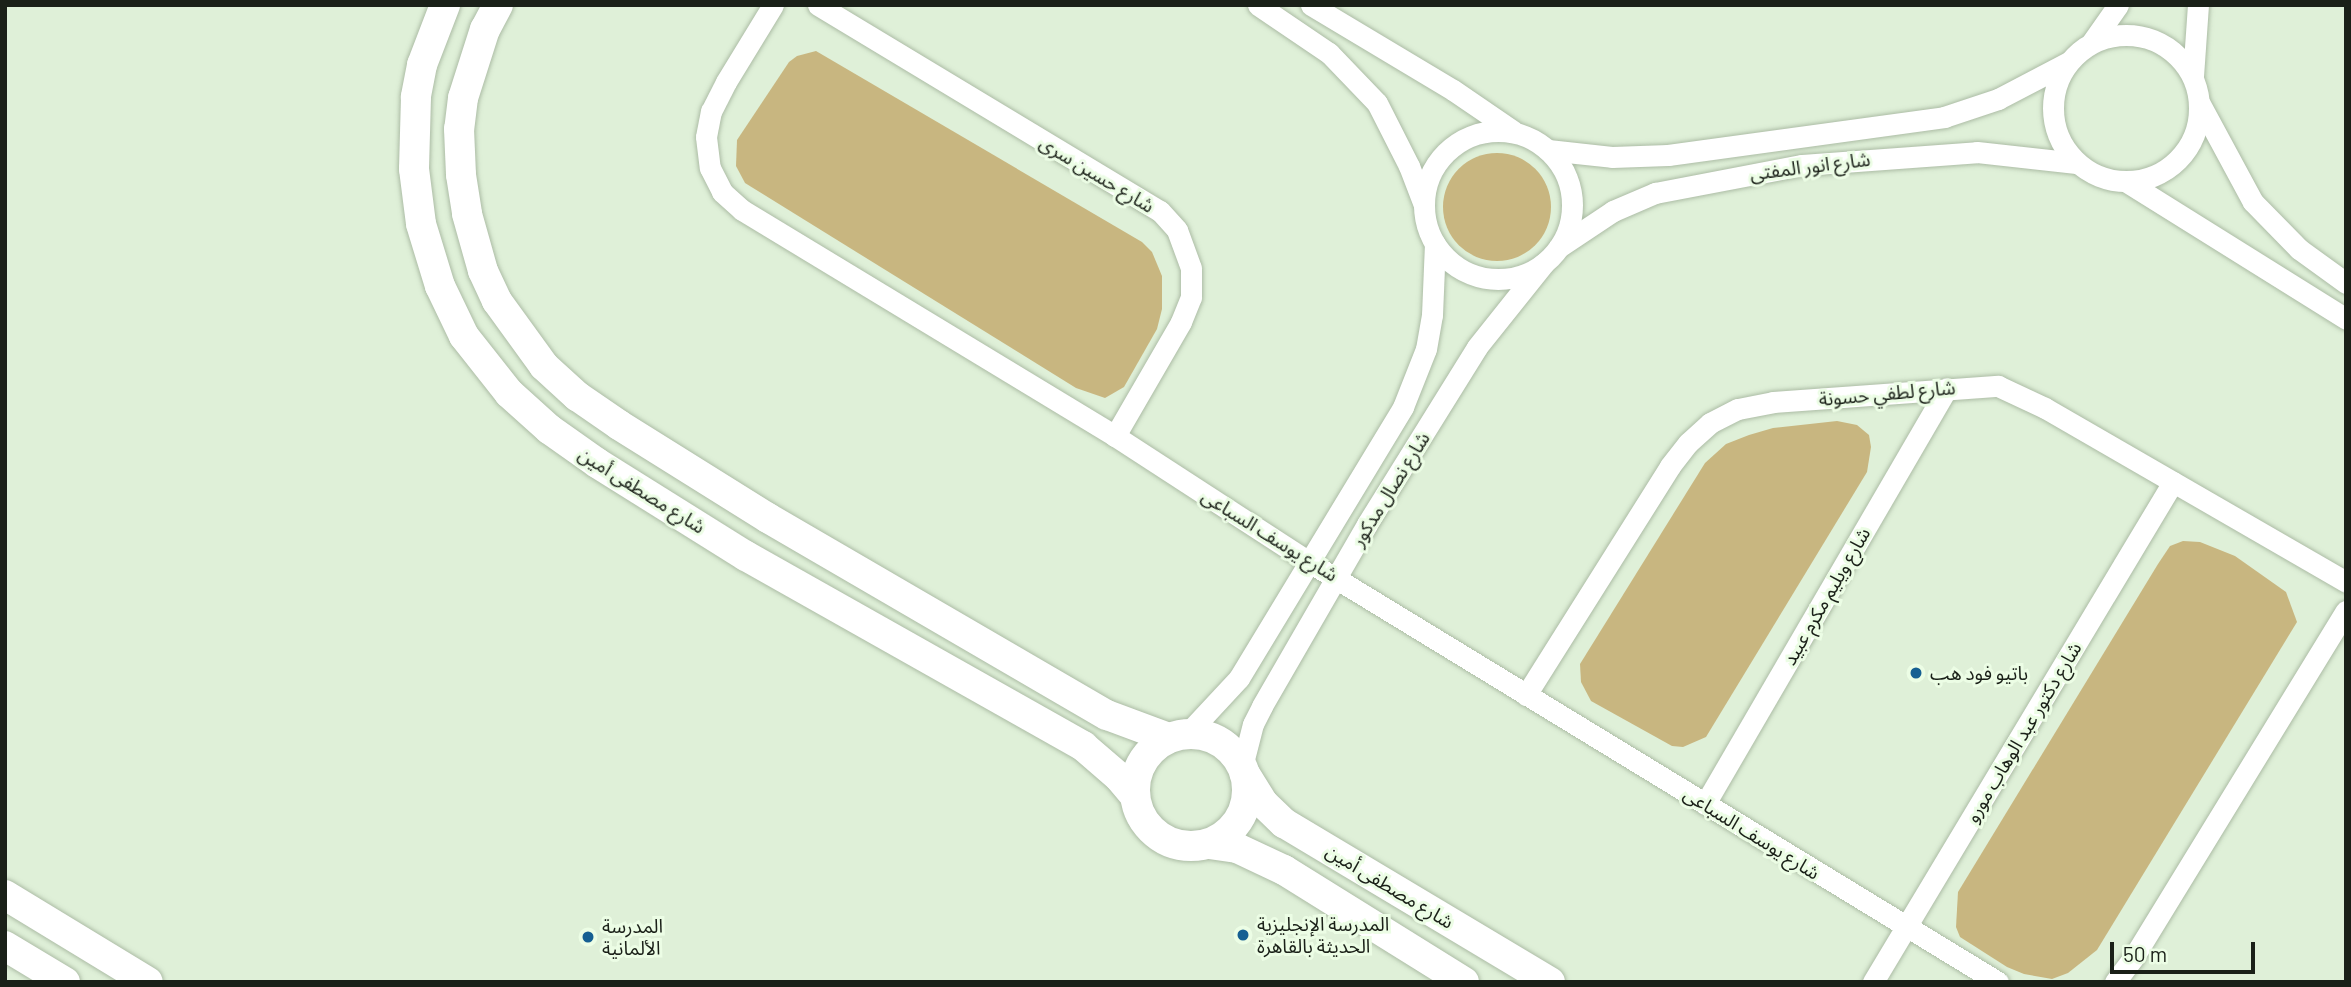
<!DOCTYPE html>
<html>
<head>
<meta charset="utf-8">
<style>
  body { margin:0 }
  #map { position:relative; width:2351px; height:987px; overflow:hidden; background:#dff0d8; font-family:Barlow,"Noto Sans Arabic",sans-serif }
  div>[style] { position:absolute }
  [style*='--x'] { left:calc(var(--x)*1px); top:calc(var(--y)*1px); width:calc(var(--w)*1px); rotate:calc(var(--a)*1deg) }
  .green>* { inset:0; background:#c8b680 }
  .round { border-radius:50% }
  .roads { filter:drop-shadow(0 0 2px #acbca5) drop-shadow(0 0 2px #acbca5) }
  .street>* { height:21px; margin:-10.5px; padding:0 10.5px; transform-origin:10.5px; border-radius:10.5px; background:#fff }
  .street>.ring { margin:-10.5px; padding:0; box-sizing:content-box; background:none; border:21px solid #fff; border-radius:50% }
  .secondary>* { height:30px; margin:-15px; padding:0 15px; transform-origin:15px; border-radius:15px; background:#fff }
  .secondary>.ring { margin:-15px; padding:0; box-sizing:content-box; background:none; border:30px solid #fff; border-radius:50% }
  .dots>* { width:19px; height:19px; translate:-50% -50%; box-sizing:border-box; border:4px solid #ecfde5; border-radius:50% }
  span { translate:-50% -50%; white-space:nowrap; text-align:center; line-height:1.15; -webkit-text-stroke:6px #ecfde5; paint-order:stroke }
  .street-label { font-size:19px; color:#1a2018 }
  .poi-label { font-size:19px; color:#1a2018 }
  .left { translate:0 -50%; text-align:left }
  .frame { position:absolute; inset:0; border:7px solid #1a2018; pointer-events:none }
  .scale { position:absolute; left:2110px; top:942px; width:145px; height:32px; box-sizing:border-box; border:4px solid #1a2018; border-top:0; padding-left:9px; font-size:21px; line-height:24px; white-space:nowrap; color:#1a2018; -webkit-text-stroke:5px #ecfde5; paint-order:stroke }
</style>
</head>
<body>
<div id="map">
  <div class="green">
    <div style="clip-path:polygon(816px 51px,1142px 242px,1152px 252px,1162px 276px,1162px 309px,1157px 329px,1124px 387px,1105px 398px,1076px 388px,745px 183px,736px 166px,737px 140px,789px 62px,797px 56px)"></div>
    <div class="round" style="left:1443px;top:153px;width:108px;height:108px"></div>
    <div style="clip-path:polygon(1837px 421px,1857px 425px,1869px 435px,1871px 447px,1867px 472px,1706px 737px,1683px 747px,1672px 746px,1591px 701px,1581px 682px,1580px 664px,1705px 463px,1726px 444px,1749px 435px,1773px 428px)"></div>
    <div style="clip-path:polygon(2183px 541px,2200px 542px,2235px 556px,2286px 592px,2297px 622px,2097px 950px,2068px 973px,2052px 979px,2024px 974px,2007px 967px,1960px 937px,1956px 927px,1958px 892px,2158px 564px,2170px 546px)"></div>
  </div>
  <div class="roads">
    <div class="street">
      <div style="--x:773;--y:5;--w:90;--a:121.4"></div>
      <div style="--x:726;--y:82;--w:33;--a:117"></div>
      <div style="--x:711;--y:111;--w:26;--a:101"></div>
      <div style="--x:706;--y:137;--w:31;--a:83"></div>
      <div style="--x:710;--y:168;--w:27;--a:63"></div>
      <div style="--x:722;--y:192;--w:27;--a:42"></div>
      <div style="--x:742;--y:210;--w:436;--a:31.2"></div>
      <div style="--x:1115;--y:436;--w:231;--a:33"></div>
      <div style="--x:1309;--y:562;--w:807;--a:31.37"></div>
      <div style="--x:818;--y:5;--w:399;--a:31.1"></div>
      <div style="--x:1160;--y:211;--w:25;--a:48"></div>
      <div style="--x:1177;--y:230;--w:40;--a:69.8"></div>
      <div style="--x:1191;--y:268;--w:29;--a:90"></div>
      <div style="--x:1191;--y:297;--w:27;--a:112"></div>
      <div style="--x:1181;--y:322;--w:132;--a:120.1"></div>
      <div style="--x:1258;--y:5;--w:86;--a:34.1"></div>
      <div style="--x:1329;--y:53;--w:69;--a:46.2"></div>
      <div style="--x:1377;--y:103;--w:71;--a:63.1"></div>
      <div style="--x:1409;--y:166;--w:42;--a:69"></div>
      <div style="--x:1311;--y:5;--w:165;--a:30.9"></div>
      <div style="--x:1453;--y:90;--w:73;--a:34.3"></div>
      <div class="ring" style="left:2053px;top:35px;width:125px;height:125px"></div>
      <div style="--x:2092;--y:42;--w:45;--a:-54.9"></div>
      <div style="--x:2193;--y:76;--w:71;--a:-86"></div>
      <div style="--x:2200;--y:104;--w:111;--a:61.6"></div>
      <div style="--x:2253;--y:202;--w:66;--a:45.6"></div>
      <div style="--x:2299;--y:249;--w:58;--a:35.9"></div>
      <div class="ring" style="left:1424px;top:131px;width:127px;height:127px"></div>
      <div style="--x:1548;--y:150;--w:64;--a:6.2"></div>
      <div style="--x:1612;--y:157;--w:56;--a:-2"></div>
      <div style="--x:1668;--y:155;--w:279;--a:-7.8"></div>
      <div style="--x:1944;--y:117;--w:57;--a:-18.4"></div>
      <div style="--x:1998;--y:99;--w:78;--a:-27.6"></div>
      <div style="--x:2127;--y:182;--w:258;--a:32"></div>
      <div style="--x:1559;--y:247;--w:65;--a:-33.7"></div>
      <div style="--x:1613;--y:211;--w:46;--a:-23.2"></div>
      <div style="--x:1655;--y:193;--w:150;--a:-10.8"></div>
      <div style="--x:1802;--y:165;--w:175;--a:-4.2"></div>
      <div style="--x:1977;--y:152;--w:100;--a:6.3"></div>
      <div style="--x:1526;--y:695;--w:271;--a:-57.8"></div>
      <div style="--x:1670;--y:466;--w:29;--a:-52"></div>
      <div style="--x:1688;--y:443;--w:30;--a:-42"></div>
      <div style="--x:1710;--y:423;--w:31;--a:-27"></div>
      <div style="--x:1738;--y:409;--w:36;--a:-11"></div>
      <div style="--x:1773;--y:402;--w:226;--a:-4.1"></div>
      <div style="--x:1998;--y:386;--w:52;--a:25.1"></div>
      <div style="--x:2045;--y:408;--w:348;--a:30"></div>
      <div style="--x:1187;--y:734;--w:76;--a:-47.1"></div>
      <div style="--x:1239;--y:678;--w:317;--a:-58.8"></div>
      <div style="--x:1403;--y:407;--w:62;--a:-68.4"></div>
      <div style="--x:1426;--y:349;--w:35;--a:-80"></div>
      <div style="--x:1432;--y:315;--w:71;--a:-87.6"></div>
      <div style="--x:1242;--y:767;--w:44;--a:-75.7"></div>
      <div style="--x:1253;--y:724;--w:20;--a:-63"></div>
      <div style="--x:1262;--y:706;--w:210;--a:-60"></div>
      <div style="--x:1367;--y:524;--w:208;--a:-58.1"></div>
      <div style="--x:1477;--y:347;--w:107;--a:-51.4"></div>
      <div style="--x:1705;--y:804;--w:481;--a:-59.8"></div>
      <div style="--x:1873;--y:982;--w:583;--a:-59.04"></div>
      <div style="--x:2115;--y:982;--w:30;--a:-53"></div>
      <div style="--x:2133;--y:958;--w:407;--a:-58.5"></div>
    </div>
    <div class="secondary">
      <div style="--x:445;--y:5;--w:64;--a:111"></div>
      <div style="--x:422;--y:65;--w:33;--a:101"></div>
      <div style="--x:416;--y:97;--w:72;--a:91.6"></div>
      <div style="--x:414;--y:169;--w:55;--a:82.7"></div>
      <div style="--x:421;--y:224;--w:65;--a:73"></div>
      <div style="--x:440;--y:286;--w:55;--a:64.4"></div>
      <div style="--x:464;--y:336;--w:73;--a:51.7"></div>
      <div style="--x:509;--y:393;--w:54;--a:42"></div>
      <div style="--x:549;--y:429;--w:59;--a:35.3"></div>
      <div style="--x:597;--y:463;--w:176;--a:32"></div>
      <div style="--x:746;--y:556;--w:387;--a:29.4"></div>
      <div style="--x:1083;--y:746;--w:48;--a:40.7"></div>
      <div style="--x:1119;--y:777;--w:23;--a:50"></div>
      <div style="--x:498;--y:5;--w:27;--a:118"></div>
      <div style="--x:485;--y:29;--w:72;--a:107.7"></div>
      <div style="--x:463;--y:98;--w:31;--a:97"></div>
      <div style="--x:459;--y:129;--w:46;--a:87.5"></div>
      <div style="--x:461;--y:175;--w:39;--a:81"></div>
      <div style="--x:467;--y:214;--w:59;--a:74.3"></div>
      <div style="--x:483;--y:271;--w:33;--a:65"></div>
      <div style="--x:497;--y:301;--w:80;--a:54.1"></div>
      <div style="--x:544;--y:366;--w:45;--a:42.3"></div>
      <div style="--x:577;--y:396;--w:51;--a:34.6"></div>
      <div style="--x:619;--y:425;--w:176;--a:32"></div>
      <div style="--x:768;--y:518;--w:392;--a:30.2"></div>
      <div style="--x:1107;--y:715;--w:66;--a:20.4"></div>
      <div class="ring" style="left:1135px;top:734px;width:82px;height:82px"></div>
      <div style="--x:1245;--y:774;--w:34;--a:58"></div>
      <div style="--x:1263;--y:803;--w:29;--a:44"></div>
      <div style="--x:1284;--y:823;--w:310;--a:30.9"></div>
      <div style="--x:1209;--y:844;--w:28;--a:8"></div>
      <div style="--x:1237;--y:848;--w:52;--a:25.1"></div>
      <div style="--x:1284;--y:870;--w:212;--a:31.9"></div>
      <div style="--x:5;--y:895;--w:167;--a:31.3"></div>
      <div style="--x:5;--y:946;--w:70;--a:31"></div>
    </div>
  </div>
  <div class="dots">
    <div style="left:1916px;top:673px;background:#155f92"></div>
    <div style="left:1243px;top:935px;background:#155f92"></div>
    <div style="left:588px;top:937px;background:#155f92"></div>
  </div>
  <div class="street-label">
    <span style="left:1810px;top:166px;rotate:-7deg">شارع انور المفتى</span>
    <span style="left:1097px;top:174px;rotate:31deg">شارع حسين سرى</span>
    <span style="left:1887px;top:393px;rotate:-5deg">شارع لطفي حسونة</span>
    <span style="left:1390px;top:489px;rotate:-58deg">شارع نصال مدكور</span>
    <span style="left:642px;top:490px;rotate:32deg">شارع مصطفى أمين</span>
    <span style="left:1270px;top:535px;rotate:32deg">شارع يوسف السباعى</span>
    <span style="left:1826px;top:596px;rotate:-60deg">شارع ويليم مكرم عبيد</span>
    <span style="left:2023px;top:732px;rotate:-59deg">شارع دكتور عبد الوهاب مورو</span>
    <span style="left:1752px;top:833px;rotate:32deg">شارع يوسف السباعى</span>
    <span style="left:1390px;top:886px;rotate:31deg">شارع مصطفى أمين</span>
  </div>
  <div class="poi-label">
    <span class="left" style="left:1930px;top:673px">باتيو فود هب</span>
    <span class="left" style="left:1257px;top:935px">المدرسة الإنجليزية<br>الحديثة بالقاهرة</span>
    <span class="left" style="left:602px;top:937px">المدرسة<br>الألمانية</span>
  </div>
  <div class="frame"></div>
  <div class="scale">50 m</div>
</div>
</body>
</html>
